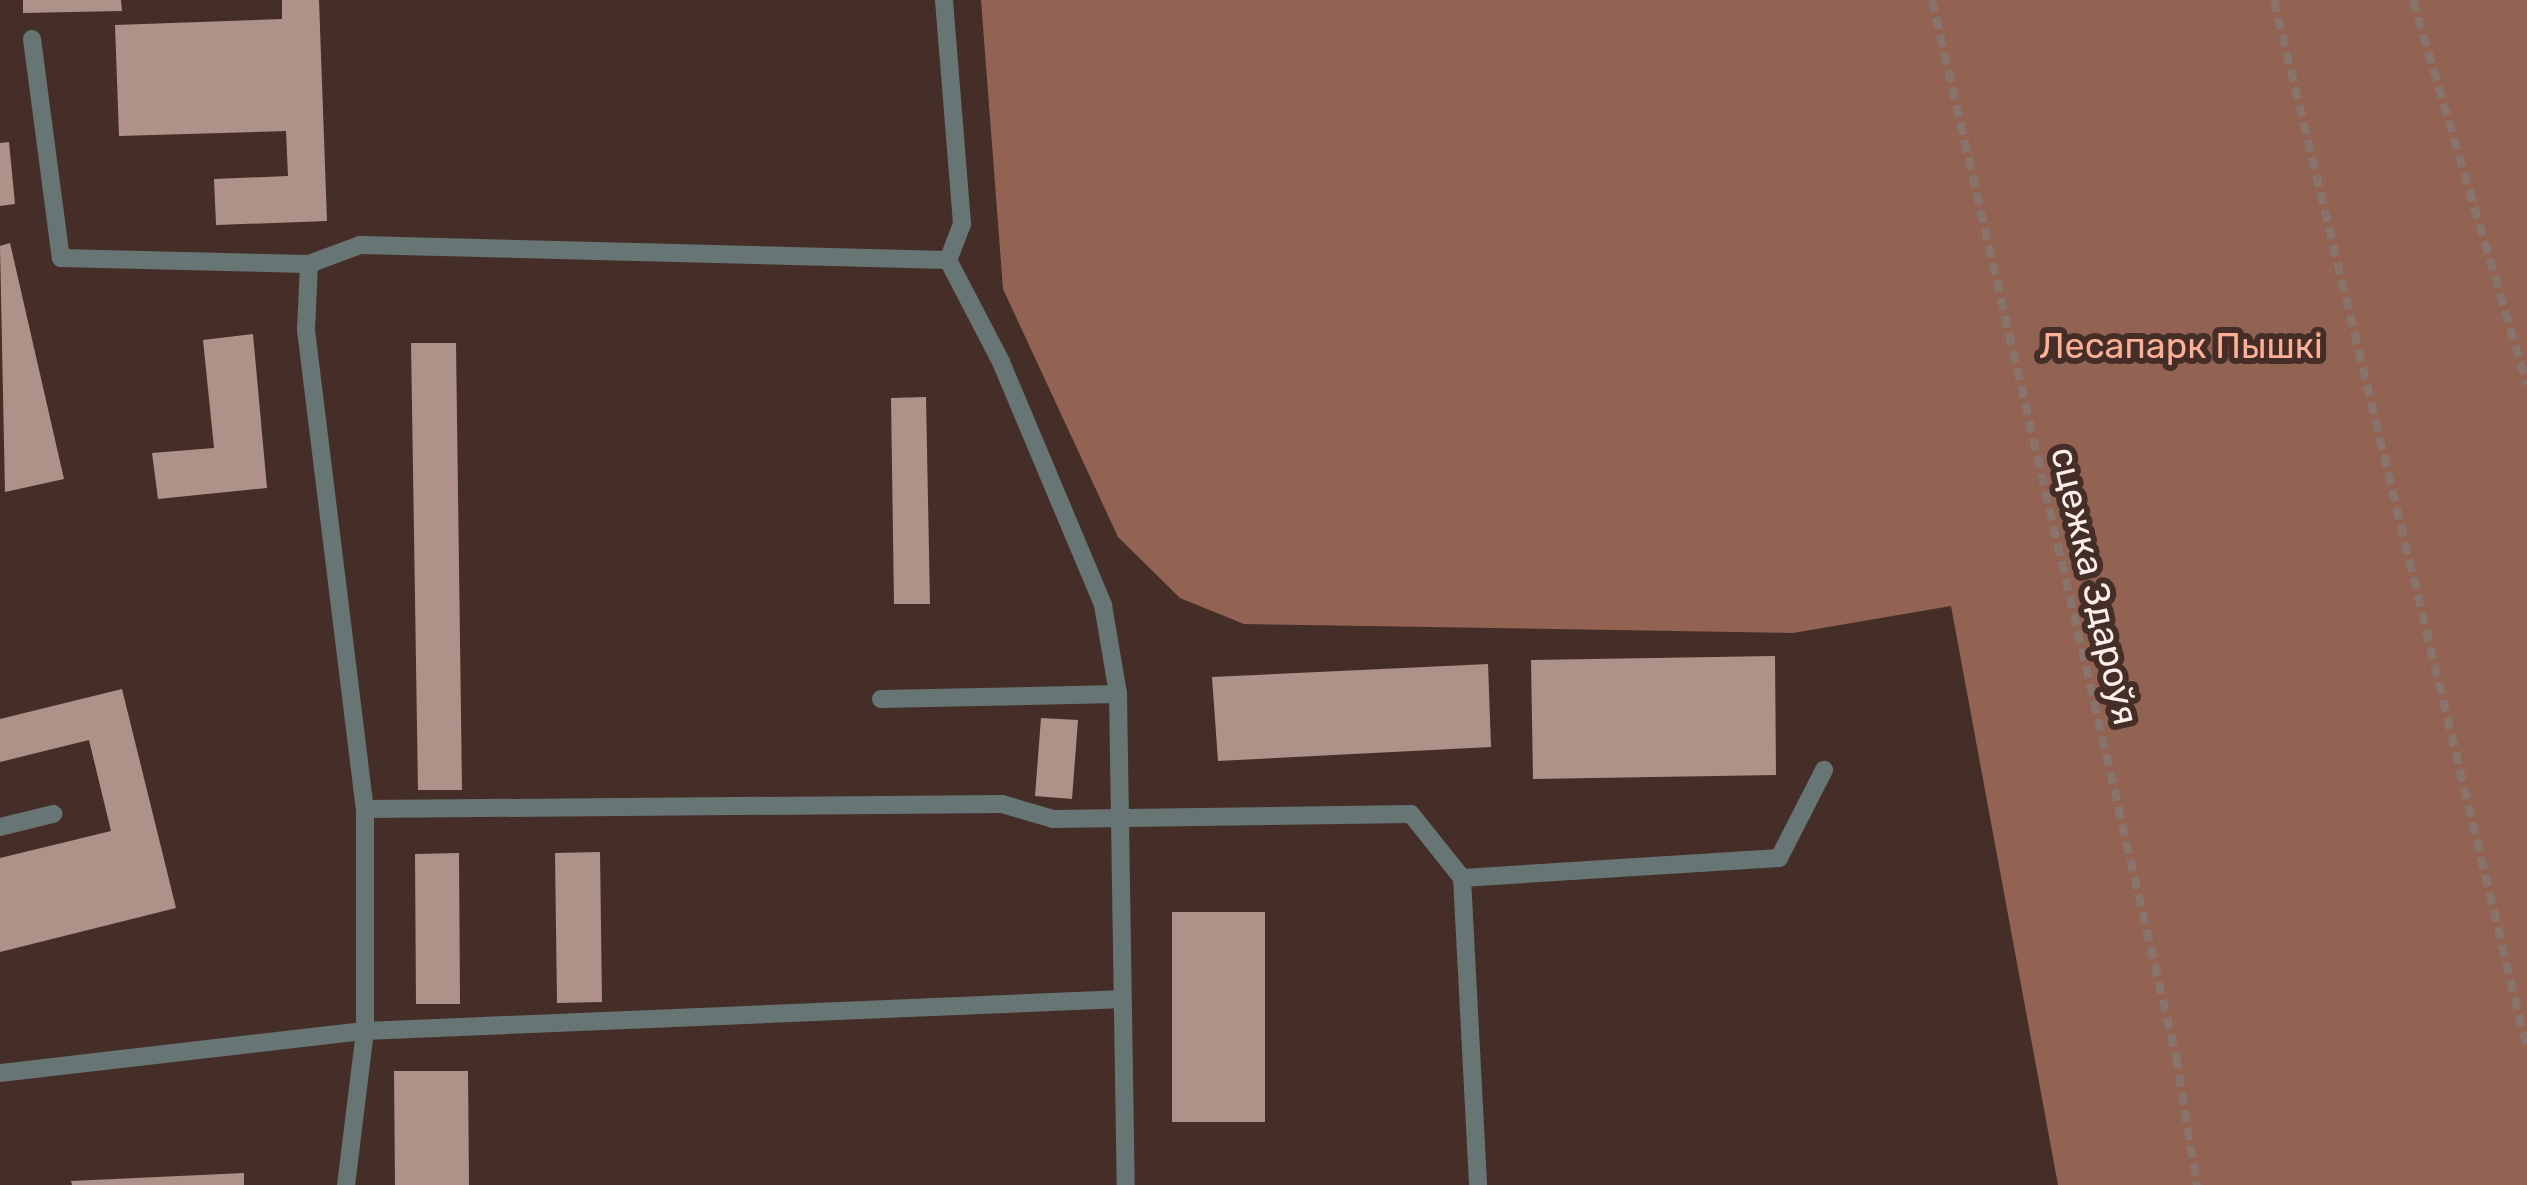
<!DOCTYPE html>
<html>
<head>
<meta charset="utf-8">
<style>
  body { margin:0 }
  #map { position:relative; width:2527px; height:1185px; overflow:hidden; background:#452e27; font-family:Rubik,sans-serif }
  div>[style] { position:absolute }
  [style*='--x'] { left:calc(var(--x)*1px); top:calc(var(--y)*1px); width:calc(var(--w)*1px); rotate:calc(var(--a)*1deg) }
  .forest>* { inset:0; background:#926252 }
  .building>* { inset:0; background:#ae9289 }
  .path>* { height:8px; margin-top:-4px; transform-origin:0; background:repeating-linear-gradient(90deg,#88746d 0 12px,transparent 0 18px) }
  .service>* { height:18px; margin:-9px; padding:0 9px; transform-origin:9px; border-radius:9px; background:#677574 }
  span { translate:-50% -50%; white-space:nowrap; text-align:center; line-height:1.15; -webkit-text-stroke:12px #452e27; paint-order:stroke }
  .park-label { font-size:36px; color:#fdb097 }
  .street-label { font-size:36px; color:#fdeee9 }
</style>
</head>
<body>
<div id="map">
  <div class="forest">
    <div style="clip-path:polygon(981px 0,2527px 0,2527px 1185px,2058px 1185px,1951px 606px,1793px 633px,1244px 624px,1180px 598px,1118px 537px,1003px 289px)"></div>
  </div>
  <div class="building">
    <div style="clip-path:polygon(23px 0,121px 0,122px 11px,23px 13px)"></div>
    <div style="clip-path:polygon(282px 0,319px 0,327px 221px,216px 225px,214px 179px,288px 176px,286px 131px,119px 136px,115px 25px,282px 19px)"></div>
    <div style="clip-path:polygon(9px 142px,15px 204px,0 206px,0 143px)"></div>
    <div style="clip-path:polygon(10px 243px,64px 479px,5px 492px,0 246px)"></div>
    <div style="clip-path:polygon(253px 334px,267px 488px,158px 499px,152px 453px,214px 448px,203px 340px)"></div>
    <div style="clip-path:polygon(411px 343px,456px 343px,462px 790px,418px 790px)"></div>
    <div style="clip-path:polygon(926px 397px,930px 604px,894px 604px,891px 398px)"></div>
    <div style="clip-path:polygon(1775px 656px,1776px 775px,1533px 779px,1531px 660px)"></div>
    <div style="clip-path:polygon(1488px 664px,1491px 747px,1218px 761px,1212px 677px)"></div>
    <div style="clip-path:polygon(122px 689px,176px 908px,0 952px,0 858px,111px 831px,89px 740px,0 762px,0 719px)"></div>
    <div style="clip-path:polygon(1041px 718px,1078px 720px,1072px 799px,1035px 796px)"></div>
    <div style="clip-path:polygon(600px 852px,602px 1002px,557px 1003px,555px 853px)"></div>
    <div style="clip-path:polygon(459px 853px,460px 1004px,416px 1004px,415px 854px)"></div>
    <div style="clip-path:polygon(1172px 912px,1265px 912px,1265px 1122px,1172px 1122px)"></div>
    <div style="clip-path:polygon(394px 1071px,468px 1071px,469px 1185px,395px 1185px)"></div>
    <div style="clip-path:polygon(244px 1173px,244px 1185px,72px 1185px,71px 1181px)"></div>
  </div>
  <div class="path">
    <div style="--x:1932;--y:0;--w:1085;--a:77"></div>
    <div style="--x:2176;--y:1057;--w:130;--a:80.7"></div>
    <div style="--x:2274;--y:0;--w:1078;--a:76.43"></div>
    <div style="--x:2413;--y:0;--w:401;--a:73.5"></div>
  </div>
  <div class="service">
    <div style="--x:944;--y:0;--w:225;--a:85.4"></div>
    <div style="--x:962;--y:224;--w:39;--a:111"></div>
    <div style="--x:32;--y:39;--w:221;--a:82.5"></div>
    <div style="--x:61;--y:258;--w:248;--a:1.4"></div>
    <div style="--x:309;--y:264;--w:54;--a:-20.4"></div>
    <div style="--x:360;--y:245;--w:588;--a:1.46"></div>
    <div style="--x:948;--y:260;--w:115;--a:62.5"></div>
    <div style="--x:1001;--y:362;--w:264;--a:67.2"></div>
    <div style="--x:1103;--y:605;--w:90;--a:80.4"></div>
    <div style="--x:1118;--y:694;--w:491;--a:89.1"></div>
    <div style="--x:309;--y:264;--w:66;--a:92.6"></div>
    <div style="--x:306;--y:330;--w:483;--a:83"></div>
    <div style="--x:365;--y:809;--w:222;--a:90"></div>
    <div style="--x:365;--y:1031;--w:155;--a:97"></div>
    <div style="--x:881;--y:699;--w:237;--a:-1.2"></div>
    <div style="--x:365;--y:809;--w:637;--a:-0.45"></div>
    <div style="--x:1002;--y:804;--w:53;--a:16.4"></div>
    <div style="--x:1053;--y:819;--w:358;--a:-0.8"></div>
    <div style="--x:1411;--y:814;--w:82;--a:51.4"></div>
    <div style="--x:1462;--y:878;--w:307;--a:87"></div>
    <div style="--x:0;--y:827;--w:55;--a:-13.8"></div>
    <div style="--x:1462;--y:878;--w:318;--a:-3.6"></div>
    <div style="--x:1779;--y:858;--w:99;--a:-62.9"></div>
    <div style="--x:0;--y:1073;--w:367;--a:-6.6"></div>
    <div style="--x:365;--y:1031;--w:758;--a:-2.42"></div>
  </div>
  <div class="park-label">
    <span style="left:2181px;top:346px">Лесапарк Пышкі</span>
  </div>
  <div class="street-label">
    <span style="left:2095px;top:586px;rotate:77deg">сцежка Здароўя</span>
  </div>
</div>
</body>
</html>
